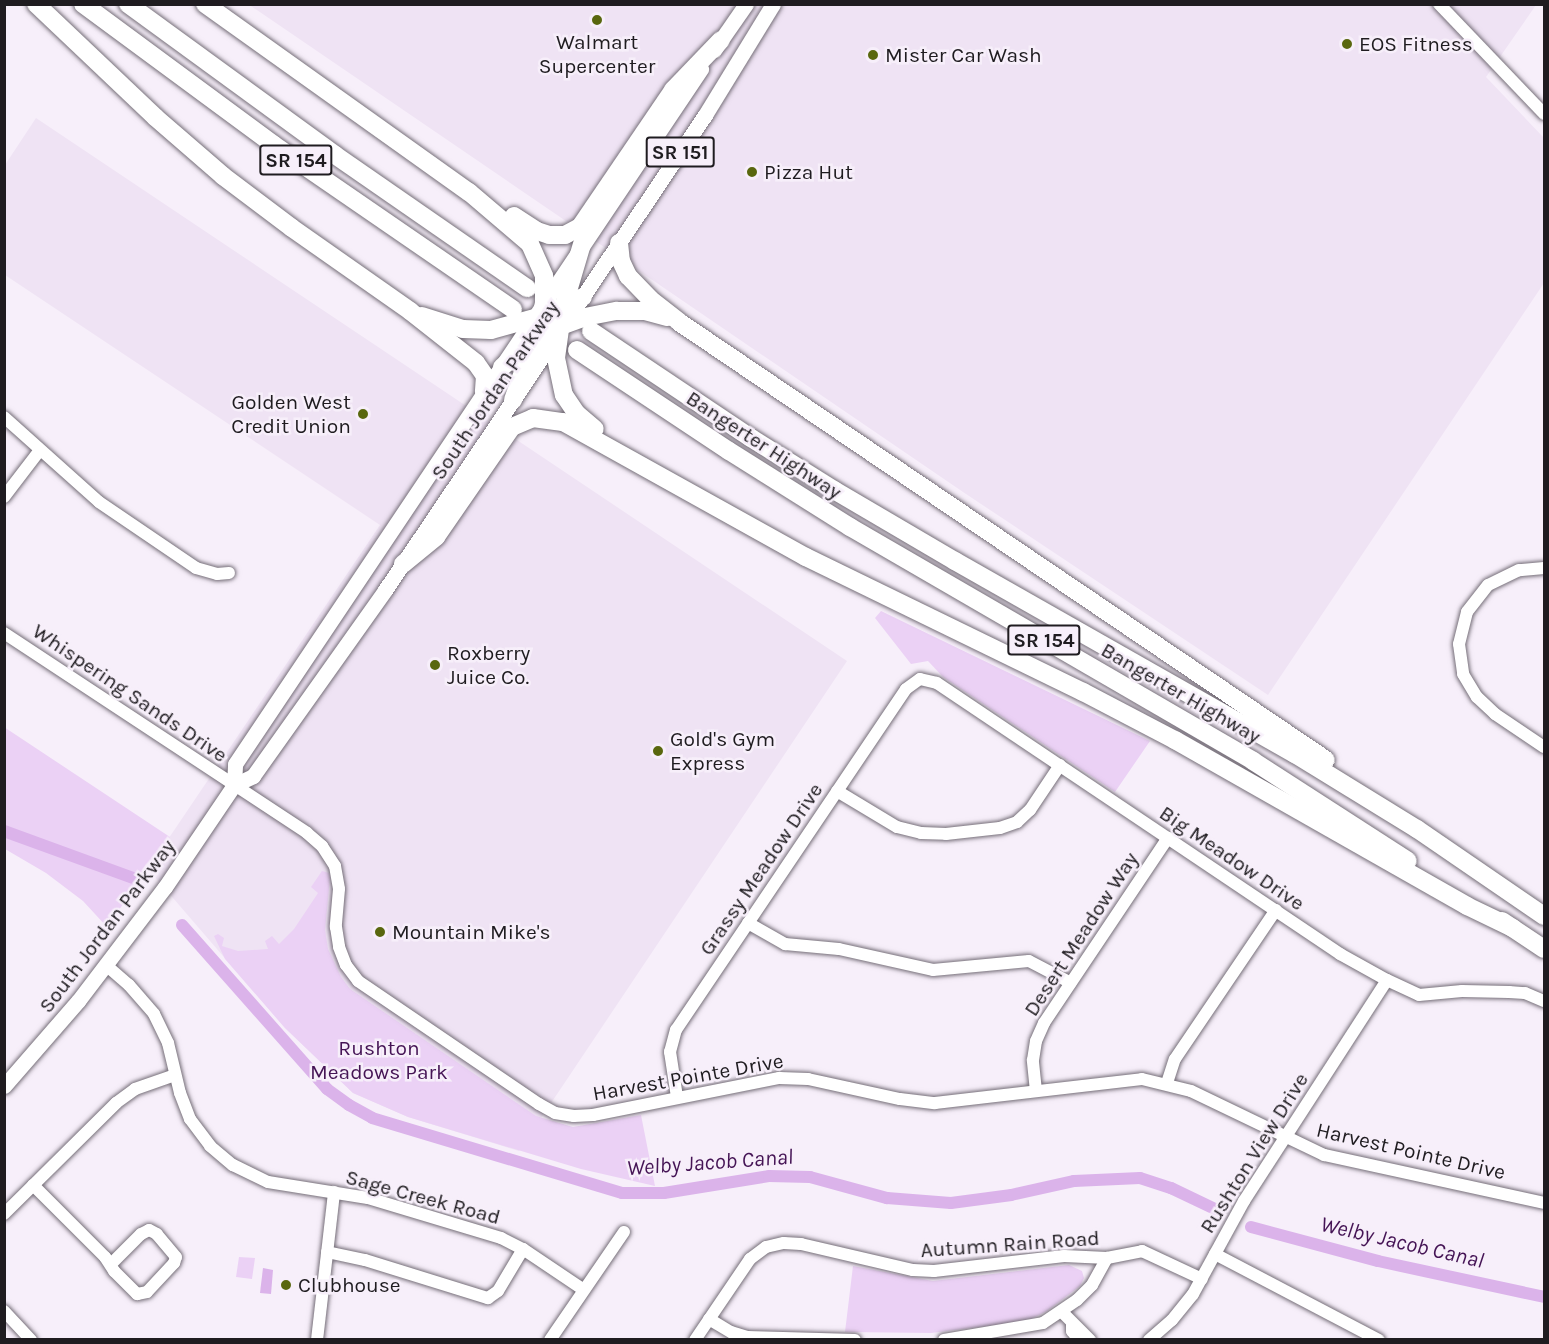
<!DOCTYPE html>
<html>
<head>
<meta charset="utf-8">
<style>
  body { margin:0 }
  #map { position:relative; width:1549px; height:1344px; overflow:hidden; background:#f7effa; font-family:Karla,sans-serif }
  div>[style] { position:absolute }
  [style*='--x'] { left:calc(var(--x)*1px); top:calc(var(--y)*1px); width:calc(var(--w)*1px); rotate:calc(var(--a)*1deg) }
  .built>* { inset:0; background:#efe3f4 }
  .green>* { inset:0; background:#ebd1f5 }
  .water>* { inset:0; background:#dbb3ea }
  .canal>* { height:12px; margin:-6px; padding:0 6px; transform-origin:6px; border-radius:6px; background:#dbb3ea }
  .roads { filter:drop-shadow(0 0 2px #756e78) drop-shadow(0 0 2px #756e78) }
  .minor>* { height:12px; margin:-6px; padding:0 6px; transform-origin:6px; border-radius:6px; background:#fff }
  .major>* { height:15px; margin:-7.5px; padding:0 7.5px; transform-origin:7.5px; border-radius:7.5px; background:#fff }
  .highway>* { height:18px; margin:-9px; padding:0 9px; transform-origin:9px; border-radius:9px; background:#fff }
  .dots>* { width:16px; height:16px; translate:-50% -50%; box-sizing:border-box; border:3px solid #f7effa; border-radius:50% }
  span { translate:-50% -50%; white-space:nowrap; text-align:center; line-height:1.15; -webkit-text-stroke:5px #f7effa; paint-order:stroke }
  .shield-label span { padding:2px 4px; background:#f7effa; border:2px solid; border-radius:4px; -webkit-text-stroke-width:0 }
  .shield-label { font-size:20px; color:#1f1c20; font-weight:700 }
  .poi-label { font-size:21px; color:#1f1c20 }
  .left { translate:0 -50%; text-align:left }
  .right { translate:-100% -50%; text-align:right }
  .street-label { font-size:21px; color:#1f1c20 }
  .park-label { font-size:21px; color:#451455 }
  .water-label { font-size:22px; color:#451455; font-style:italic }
  .frame { position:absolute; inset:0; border:6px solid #1f1c20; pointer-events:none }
</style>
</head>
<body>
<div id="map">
  <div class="built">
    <div style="clip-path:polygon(248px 4px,1536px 5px,1486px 77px,1544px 138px,1544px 283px,1268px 695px,963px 492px)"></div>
    <div style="clip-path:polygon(36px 118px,847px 661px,519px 1151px,408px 1117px,353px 1093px,285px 1028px,148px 869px,380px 525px,5px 275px,5px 165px)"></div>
  </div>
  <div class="green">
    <div style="clip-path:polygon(881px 611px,1150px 741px,1115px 792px,943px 677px,928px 661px,911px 664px,875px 618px)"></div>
    <div style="clip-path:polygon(4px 727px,170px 837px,107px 927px,83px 901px,46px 873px,5px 849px)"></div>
    <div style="clip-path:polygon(322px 871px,329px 873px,330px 878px,325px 930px,328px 949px,341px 977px,350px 989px,536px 1116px,573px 1127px,641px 1115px,655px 1186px,581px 1169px,408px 1117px,353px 1093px,285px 1028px,225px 959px,214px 936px,218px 934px,224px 938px,222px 946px,238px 951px,268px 949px,265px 941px,272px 936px,279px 944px,294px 929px,318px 893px,311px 887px)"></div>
    <div style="clip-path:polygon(239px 1257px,255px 1258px,252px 1279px,236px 1277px)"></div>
    <div style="clip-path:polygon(1069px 1265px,1082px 1271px,1084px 1278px,1080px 1286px,1047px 1311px,1027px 1321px,931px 1333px,845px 1332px,853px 1266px,933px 1281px)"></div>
  </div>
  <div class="water">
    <div style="clip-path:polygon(263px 1268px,273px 1270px,271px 1294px,260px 1293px)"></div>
  </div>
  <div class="canal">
    <div style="--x:4;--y:831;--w:137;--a:20"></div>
    <div style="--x:182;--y:925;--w:219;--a:48.5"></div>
    <div style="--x:327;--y:1089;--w:27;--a:36"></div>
    <div style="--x:349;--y:1105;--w:26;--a:29"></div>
    <div style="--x:372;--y:1118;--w:261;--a:16.7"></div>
    <div style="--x:622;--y:1193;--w:42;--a:0"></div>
    <div style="--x:664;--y:1193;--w:106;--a:-9.2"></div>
    <div style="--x:769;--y:1176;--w:41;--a:1.4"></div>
    <div style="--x:810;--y:1177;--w:80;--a:15.3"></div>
    <div style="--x:887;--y:1198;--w:64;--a:4.5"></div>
    <div style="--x:951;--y:1203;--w:61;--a:-7.6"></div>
    <div style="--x:1011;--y:1195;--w:65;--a:-12.5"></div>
    <div style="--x:1074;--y:1181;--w:66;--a:-2.6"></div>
    <div style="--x:1140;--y:1178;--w:33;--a:18"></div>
    <div style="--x:1171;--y:1188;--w:49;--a:25.5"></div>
    <div style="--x:1251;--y:1227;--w:131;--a:15"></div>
    <div style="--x:1378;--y:1261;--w:170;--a:12.2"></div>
  </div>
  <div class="roads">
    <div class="minor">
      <div style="--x:1439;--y:4;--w:152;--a:46.3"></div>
      <div style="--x:4;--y:417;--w:127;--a:41.8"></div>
      <div style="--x:99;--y:502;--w:117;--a:34.2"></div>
      <div style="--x:196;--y:568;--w:22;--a:16"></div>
      <div style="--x:217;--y:574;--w:12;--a:-5"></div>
      <div style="--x:4;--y:497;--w:59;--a:-52.5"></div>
      <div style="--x:1544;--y:568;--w:25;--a:175"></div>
      <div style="--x:1519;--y:570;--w:34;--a:154"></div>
      <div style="--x:1488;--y:585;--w:34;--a:128"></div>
      <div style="--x:1467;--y:612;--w:33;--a:104"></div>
      <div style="--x:1459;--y:644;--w:30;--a:82"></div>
      <div style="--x:1463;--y:674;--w:27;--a:59"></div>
      <div style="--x:1477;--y:697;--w:25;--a:43"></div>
      <div style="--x:1495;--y:714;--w:59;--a:34"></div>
      <div style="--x:4;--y:633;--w:363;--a:33.4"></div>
      <div style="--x:307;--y:833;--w:20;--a:41"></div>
      <div style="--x:322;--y:846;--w:24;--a:57"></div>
      <div style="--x:335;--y:866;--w:23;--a:80"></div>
      <div style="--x:339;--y:889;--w:38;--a:95"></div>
      <div style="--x:336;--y:927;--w:20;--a:81"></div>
      <div style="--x:339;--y:947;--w:19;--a:69"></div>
      <div style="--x:346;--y:965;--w:20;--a:53"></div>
      <div style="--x:358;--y:981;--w:219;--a:34.2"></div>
      <div style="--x:539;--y:1104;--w:18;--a:29"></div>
      <div style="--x:555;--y:1113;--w:19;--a:9"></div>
      <div style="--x:574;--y:1116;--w:19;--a:-3"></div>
      <div style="--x:593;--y:1115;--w:190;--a:-11.3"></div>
      <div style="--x:779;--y:1078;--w:29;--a:2"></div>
      <div style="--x:808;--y:1079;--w:94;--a:12.3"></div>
      <div style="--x:900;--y:1099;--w:35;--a:7"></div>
      <div style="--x:935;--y:1103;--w:208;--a:-6.6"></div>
      <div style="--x:1142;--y:1079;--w:50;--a:13.8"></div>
      <div style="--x:1191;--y:1091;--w:148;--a:25.7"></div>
      <div style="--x:1324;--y:1155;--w:225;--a:12.3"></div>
      <div style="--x:837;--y:791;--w:70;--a:31"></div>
      <div style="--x:897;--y:827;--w:25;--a:14"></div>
      <div style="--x:921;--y:833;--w:25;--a:2"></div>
      <div style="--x:946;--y:834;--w:54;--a:-6.3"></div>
      <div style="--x:1000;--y:828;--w:18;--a:-19"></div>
      <div style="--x:1017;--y:822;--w:18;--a:-43"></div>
      <div style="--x:1030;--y:810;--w:54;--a:-56.3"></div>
      <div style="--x:748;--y:923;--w:43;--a:29.6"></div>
      <div style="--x:785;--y:944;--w:54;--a:5.3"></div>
      <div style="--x:839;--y:949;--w:96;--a:12.6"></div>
      <div style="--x:933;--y:970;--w:96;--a:-5.4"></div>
      <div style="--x:1029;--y:961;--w:47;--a:27.6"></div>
      <div style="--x:107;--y:966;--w:29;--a:41"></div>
      <div style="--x:129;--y:985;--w:38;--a:49"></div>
      <div style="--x:154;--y:1014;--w:32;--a:64"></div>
      <div style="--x:168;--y:1043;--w:51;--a:76.5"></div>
      <div style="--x:180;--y:1093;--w:28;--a:69"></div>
      <div style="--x:190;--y:1119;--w:34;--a:53"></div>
      <div style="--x:210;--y:1146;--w:30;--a:40"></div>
      <div style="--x:233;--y:1165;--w:39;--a:26"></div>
      <div style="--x:268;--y:1182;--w:101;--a:9.1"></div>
      <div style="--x:368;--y:1198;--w:139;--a:16.7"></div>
      <div style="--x:501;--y:1238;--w:25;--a:27"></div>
      <div style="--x:523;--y:1249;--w:73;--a:33.9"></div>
      <div style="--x:1167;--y:1083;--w:25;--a:-72"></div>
      <div style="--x:1175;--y:1059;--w:180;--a:-55.9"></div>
      <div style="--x:1036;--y:1091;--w:31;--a:-96"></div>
      <div style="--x:1033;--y:1060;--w:19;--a:-81"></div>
      <div style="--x:1036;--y:1041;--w:20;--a:-66"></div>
      <div style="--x:1044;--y:1023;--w:223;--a:-56.2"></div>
      <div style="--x:677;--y:1097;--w:46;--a:-98.8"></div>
      <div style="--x:670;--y:1052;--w:23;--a:-75"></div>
      <div style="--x:676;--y:1030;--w:411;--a:-56"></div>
      <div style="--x:906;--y:689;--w:17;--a:-36"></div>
      <div style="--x:920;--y:679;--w:17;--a:13"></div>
      <div style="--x:937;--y:683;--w:486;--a:33.9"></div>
      <div style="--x:1340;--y:954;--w:54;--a:29"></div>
      <div style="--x:1387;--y:980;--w:35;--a:25"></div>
      <div style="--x:1419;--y:995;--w:43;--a:-5.3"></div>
      <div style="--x:1462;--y:991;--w:47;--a:1.2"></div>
      <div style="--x:1509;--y:992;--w:16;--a:4"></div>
      <div style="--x:1525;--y:993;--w:21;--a:23"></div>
      <div style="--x:33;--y:1185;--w:102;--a:45"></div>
      <div style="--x:105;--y:1257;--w:17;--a:57"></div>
      <div style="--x:114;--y:1271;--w:33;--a:45"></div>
      <div style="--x:137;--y:1294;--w:10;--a:-11"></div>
      <div style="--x:147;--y:1292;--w:40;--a:-47"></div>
      <div style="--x:174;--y:1263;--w:6;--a:-72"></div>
      <div style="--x:176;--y:1257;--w:30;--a:-130"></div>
      <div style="--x:157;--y:1234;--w:9;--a:-153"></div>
      <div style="--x:149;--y:1230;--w:9;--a:153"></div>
      <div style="--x:141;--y:1234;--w:42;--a:135"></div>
      <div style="--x:4;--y:1214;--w:158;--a:-44.7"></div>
      <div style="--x:116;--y:1103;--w:24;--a:-36"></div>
      <div style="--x:135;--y:1089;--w:42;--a:-19.3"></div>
      <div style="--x:327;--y:1252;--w:39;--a:12"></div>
      <div style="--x:365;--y:1260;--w:129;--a:17.2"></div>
      <div style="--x:488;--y:1298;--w:12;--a:-35"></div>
      <div style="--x:498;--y:1291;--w:49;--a:-59.2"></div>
      <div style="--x:1215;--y:1254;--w:185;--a:27.7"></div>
      <div style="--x:4;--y:1311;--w:40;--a:47"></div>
      <div style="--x:1062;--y:1312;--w:40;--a:45"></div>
      <div style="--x:709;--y:1319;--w:26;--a:31"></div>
      <div style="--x:731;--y:1332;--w:17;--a:17"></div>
      <div style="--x:747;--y:1337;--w:108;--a:1.6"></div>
      <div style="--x:1072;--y:1323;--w:8;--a:90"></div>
      <div style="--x:1072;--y:1331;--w:11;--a:52"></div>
      <div style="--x:317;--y:1340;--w:149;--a:-83.4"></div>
      <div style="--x:550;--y:1340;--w:131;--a:-55.6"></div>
      <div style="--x:695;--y:1340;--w:98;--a:-55.8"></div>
      <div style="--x:750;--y:1259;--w:20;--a:-37"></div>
      <div style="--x:766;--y:1247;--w:18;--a:-13"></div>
      <div style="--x:784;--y:1243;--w:17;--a:3"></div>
      <div style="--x:801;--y:1244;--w:115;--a:13.1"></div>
      <div style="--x:913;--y:1270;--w:21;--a:3"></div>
      <div style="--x:934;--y:1271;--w:131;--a:-6.6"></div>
      <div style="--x:1064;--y:1256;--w:43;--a:2.7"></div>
      <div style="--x:1107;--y:1258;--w:36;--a:-11"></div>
      <div style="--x:1142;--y:1251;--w:66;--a:25"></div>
      <div style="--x:944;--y:1340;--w:100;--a:-9.7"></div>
      <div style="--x:1043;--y:1323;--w:41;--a:-34.1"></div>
      <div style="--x:1077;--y:1300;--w:21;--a:-45"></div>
      <div style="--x:1092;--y:1285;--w:31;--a:-61"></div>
      <div style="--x:1149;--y:1340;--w:30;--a:-41"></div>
      <div style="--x:1172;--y:1320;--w:33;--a:-51"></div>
      <div style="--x:1193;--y:1294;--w:106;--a:-61.3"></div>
      <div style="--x:1244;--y:1201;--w:263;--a:-57.1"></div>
    </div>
    <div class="major">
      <div style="--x:714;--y:50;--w:56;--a:-55.2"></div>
      <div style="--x:234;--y:785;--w:21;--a:-25"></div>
      <div style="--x:253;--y:776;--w:228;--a:-54.6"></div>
      <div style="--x:385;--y:590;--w:573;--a:-56.03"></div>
      <div style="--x:705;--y:115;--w:130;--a:-58.5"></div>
      <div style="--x:4;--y:1086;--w:113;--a:-49"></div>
      <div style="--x:78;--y:1001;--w:143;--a:-52.7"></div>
      <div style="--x:165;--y:887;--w:123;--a:-55.9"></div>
      <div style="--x:234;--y:785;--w:21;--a:-87"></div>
      <div style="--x:235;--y:764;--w:837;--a:-56.16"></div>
    </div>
    <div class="highway">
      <div style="--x:36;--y:4;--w:164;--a:43.5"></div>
      <div style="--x:155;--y:117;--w:90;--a:40.9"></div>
      <div style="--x:223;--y:176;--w:86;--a:37"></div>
      <div style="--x:292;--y:228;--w:144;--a:35.1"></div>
      <div style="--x:410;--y:311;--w:84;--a:38.2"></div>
      <div style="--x:476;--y:363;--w:16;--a:55"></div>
      <div style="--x:485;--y:376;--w:16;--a:94"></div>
      <div style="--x:83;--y:4;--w:237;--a:36.4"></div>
      <div style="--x:274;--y:145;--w:290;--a:34.5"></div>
      <div style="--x:128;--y:4;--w:256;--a:36.1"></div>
      <div style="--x:335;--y:155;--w:234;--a:34.7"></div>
      <div style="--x:205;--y:4;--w:324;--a:35.5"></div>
      <div style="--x:469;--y:192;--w:80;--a:40.4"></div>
      <div style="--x:530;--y:244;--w:35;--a:66"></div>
      <div style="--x:544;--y:276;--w:27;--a:90"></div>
      <div style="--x:544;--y:303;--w:31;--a:103"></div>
      <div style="--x:537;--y:333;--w:71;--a:109.7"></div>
      <div style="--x:514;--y:216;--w:27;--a:33"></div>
      <div style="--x:537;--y:231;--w:13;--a:18"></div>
      <div style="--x:549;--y:235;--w:16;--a:0"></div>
      <div style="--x:565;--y:235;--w:17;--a:-28"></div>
      <div style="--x:580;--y:227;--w:166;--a:-55.8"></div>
      <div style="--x:673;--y:90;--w:69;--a:-46.2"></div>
      <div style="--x:619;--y:243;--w:18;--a:84"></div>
      <div style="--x:621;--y:261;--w:17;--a:65"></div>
      <div style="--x:628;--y:276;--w:32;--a:46"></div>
      <div style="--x:650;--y:299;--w:37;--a:38"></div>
      <div style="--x:679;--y:322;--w:781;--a:34.1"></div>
      <div style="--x:582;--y:244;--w:67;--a:106.5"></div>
      <div style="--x:563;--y:308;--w:50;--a:98"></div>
      <div style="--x:556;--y:358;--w:38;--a:78"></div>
      <div style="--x:564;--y:395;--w:23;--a:56"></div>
      <div style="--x:577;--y:414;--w:23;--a:40"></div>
      <div style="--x:422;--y:316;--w:43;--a:17.6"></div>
      <div style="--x:463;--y:329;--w:28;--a:2"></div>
      <div style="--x:491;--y:330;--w:53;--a:-15.4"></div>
      <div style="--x:542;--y:316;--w:45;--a:-24.9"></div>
      <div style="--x:591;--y:331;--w:192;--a:33.8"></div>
      <div style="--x:751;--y:438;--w:98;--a:32.1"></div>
      <div style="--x:834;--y:490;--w:140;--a:30.4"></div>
      <div style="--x:955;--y:561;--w:391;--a:29.6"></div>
      <div style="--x:1295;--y:754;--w:143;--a:31.6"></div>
      <div style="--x:1417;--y:829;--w:154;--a:34.4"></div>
      <div style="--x:577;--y:350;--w:182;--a:33.6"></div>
      <div style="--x:729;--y:451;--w:143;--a:32.1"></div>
      <div style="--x:850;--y:527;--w:466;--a:30.1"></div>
      <div style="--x:1253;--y:761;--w:184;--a:32.8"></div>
      <div style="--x:502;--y:367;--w:42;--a:-40.2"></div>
      <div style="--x:534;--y:340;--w:27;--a:-28"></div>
      <div style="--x:558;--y:327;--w:29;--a:-20"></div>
      <div style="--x:585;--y:317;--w:33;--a:-11"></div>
      <div style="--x:617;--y:311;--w:28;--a:0"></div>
      <div style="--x:645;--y:311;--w:23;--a:15"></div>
      <div style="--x:403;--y:564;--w:43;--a:-39.3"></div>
      <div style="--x:436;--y:537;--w:134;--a:-55.4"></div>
      <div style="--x:512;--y:427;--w:23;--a:-23"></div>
      <div style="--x:533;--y:418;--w:30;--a:8"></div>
      <div style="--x:563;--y:422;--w:278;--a:29.1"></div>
      <div style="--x:806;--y:557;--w:308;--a:26"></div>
      <div style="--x:1083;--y:692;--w:104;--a:27.6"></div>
      <div style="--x:1175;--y:740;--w:336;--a:29.6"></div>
      <div style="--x:1467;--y:906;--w:51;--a:25.6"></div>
      <div style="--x:1502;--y:921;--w:50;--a:33.7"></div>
    </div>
  </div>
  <div class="dots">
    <div style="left:597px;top:20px;background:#59670e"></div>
    <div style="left:1347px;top:44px;background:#59670e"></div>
    <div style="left:873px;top:55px;background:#59670e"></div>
    <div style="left:752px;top:172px;background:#59670e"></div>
    <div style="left:363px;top:414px;background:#59670e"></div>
    <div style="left:435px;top:665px;background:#59670e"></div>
    <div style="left:658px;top:751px;background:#59670e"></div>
    <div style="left:380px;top:932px;background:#59670e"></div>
    <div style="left:286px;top:1285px;background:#59670e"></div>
  </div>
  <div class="shield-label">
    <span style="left:680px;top:152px">SR 151</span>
    <span style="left:296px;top:160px">SR 154</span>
    <span style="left:1044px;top:640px">SR 154</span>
  </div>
  <div class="poi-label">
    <span style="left:597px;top:54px">Walmart<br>Supercenter</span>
    <span class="left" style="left:1359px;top:44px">EOS Fitness</span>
    <span class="left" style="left:885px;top:55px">Mister Car Wash</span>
    <span class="left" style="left:764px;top:172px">Pizza Hut</span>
    <span class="right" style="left:351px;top:414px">Golden West<br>Credit Union</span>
    <span class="left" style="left:447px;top:665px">Roxberry<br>Juice Co.</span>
    <span class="left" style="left:670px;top:751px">Gold's Gym<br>Express</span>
    <span class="left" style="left:392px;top:932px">Mountain Mike's</span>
    <span class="left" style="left:298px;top:1285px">Clubhouse</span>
  </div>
  <div class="street-label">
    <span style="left:495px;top:390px;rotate:-56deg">South Jordan Parkway</span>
    <span style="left:764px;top:445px;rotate:33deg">Bangerter Highway</span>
    <span style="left:130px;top:693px;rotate:34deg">Whispering Sands Drive</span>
    <span style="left:1181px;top:693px;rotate:30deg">Bangerter Highway</span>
    <span style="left:1232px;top:858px;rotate:34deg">Big Meadow Drive</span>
    <span style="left:761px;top:869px;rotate:-56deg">Grassy Meadow Drive</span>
    <span style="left:107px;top:926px;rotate:-53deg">South Jordan Parkway</span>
    <span style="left:1081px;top:934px;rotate:-57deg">Desert Meadow Way</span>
    <span style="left:688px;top:1077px;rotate:-10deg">Harvest Pointe Drive</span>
    <span style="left:1411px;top:1151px;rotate:13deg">Harvest Pointe Drive</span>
    <span style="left:1254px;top:1153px;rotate:-58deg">Rushton View Drive</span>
    <span style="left:423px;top:1197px;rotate:15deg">Sage Creek Road</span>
    <span style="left:1010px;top:1244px;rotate:-4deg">Autumn Rain Road</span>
  </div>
  <div class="park-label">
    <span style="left:379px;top:1060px">Rushton<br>Meadows Park</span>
  </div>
  <div class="water-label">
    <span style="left:710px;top:1163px;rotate:-4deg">Welby Jacob Canal</span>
    <span style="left:1402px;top:1243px;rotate:13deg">Welby Jacob Canal</span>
  </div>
  <div class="frame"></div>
</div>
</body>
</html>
